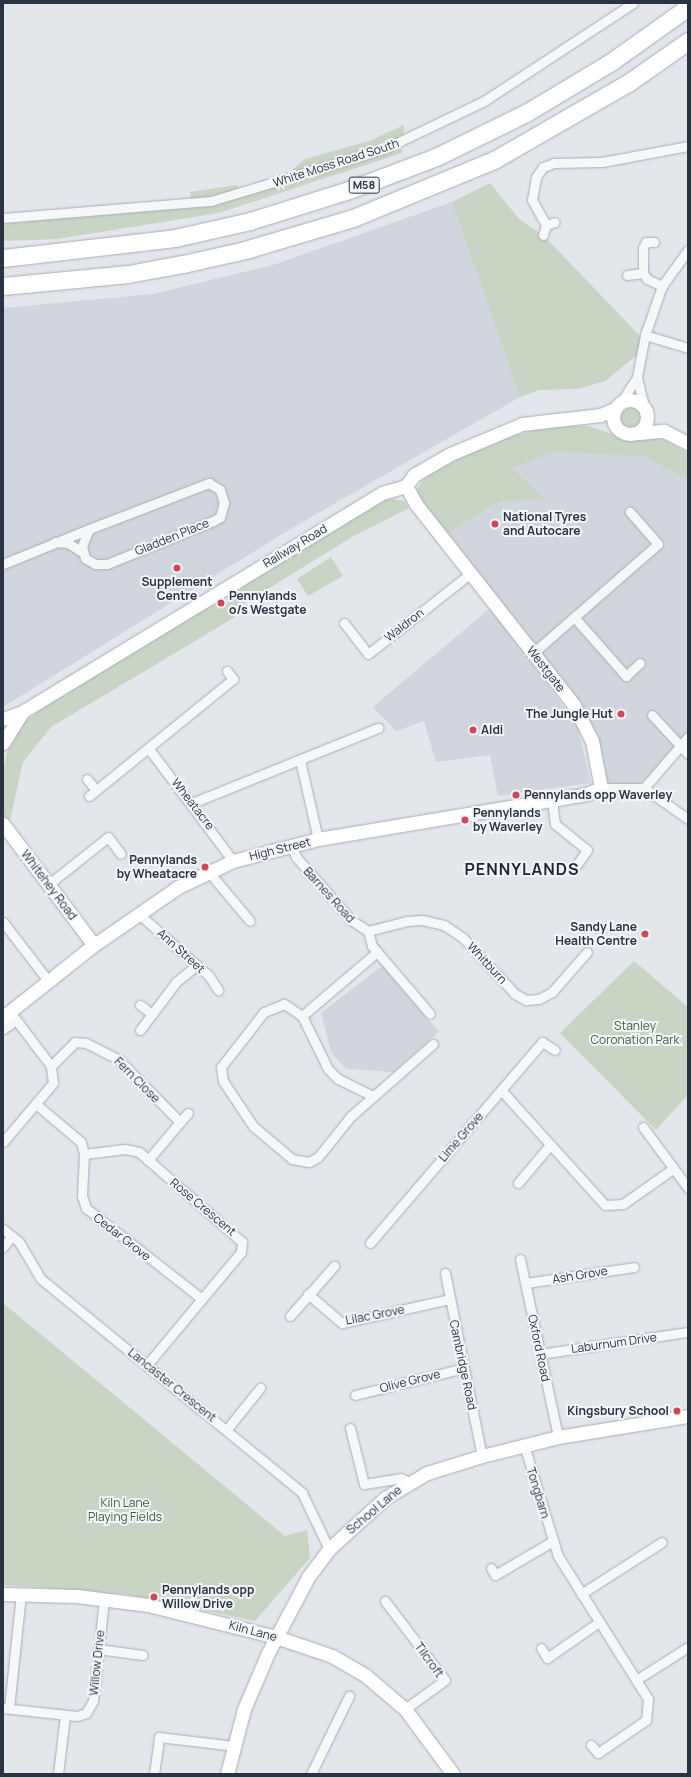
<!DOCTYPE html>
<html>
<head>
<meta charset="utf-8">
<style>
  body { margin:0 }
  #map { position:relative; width:691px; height:1777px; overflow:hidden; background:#e3e6eb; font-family:Manrope,sans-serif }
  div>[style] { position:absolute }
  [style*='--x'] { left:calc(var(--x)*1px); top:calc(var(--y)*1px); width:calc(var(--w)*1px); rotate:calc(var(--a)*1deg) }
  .built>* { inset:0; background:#d1d5dd }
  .green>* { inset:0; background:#c8d5c4 }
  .round { border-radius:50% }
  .roads { filter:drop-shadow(0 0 1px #a8adb6) drop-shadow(0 0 1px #a8adb6) }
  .street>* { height:9px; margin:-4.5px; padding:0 4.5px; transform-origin:4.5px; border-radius:4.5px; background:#f6f7f9 }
  .secondary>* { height:13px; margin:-6.5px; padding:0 6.5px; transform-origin:6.5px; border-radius:6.5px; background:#fff }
  .secondary>.ring { margin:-6.5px; padding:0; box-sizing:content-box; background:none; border:13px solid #fff; border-radius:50% }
  .highway>* { height:17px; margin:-8.5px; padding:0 8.5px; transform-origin:8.5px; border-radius:8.5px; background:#fff }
  .dots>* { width:11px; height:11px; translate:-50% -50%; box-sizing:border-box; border:2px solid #f3f5f8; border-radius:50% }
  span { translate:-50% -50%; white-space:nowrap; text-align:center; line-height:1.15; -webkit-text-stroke:4px #f3f5f8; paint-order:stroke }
  .shield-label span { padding:1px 3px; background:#f3f5f8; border:1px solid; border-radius:3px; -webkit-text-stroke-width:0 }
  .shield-label { font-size:11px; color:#2a3344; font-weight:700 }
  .street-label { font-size:12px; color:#2a3344 }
  .poi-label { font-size:12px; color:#2a3344; font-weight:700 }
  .left { translate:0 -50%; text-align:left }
  .right { translate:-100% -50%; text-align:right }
  .park-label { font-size:12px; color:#3d6037 }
  .district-label { font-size:16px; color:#1c2435; font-weight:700; letter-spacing:1px }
  .frame { position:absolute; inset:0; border:4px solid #2a3344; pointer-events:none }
</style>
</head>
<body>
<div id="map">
  <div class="built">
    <div style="clip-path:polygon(452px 202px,520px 397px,287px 531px,3px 707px,3px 308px,153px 294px,273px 265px)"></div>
    <div style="clip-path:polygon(556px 452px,645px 457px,688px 480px,688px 737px,671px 758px,636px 787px,601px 788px,587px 728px,443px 537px,498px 502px,543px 499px,512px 468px)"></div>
    <div style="clip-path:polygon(490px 608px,577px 724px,591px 783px,498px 796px,490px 755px,436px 762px,424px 721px,396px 731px,373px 707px)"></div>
    <div style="clip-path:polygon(382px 966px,439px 1032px,393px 1072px,346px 1069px,331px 1052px,321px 1013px)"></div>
  </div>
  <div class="green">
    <div style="clip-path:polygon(404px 125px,402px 153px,219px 213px,57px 239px,3px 241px,3px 221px,191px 199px,190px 192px,236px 185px,245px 194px,286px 181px,292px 170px,305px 159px,369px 141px)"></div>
    <div style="clip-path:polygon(490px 183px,519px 219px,543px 235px,644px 340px,642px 351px,605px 381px,578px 389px,539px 390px,520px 397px,452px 202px)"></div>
    <div class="round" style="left:621px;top:408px;width:20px;height:20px"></div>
    <div style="clip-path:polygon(550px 426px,588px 426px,635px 441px,647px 437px,665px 440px,688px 453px,688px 480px,645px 457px,556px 452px,512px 468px,544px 499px,498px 502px,443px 537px,416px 504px,417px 489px,425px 477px,490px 442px)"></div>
    <div style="clip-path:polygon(386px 498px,404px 501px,409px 508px,352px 537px,240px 606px,243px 611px,225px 623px,51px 727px,23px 762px,9px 825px,3px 816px,3px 772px,10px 739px,19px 727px,52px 700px,195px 611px,218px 604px,222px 607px,256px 575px)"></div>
    <div style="clip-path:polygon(331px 557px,343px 576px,308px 596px,297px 579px)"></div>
    <div style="clip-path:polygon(634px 961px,688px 1007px,688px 1095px,656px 1130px,560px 1033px)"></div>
    <div style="clip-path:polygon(3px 1303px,285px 1536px,307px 1530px,310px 1558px,255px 1621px,124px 1594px,3px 1585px)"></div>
  </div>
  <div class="roads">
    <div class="street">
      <div style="--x:3;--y:218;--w:209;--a:-4.7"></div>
      <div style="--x:211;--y:201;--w:183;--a:-16.8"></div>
      <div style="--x:386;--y:148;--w:109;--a:-25.6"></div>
      <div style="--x:484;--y:101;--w:178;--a:-33.3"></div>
      <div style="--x:546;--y:225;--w:29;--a:-119"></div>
      <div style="--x:532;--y:200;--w:23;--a:-80"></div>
      <div style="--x:536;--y:177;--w:12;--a:-55"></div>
      <div style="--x:543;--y:167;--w:12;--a:-20"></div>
      <div style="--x:554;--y:163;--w:48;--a:-1.2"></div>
      <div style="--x:602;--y:162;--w:87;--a:-10.5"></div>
      <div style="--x:543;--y:235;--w:10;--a:-73"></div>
      <div style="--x:546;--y:225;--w:9;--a:-18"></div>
      <div style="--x:654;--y:242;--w:8;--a:180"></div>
      <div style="--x:646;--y:242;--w:7;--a:117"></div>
      <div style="--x:643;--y:248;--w:25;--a:90"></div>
      <div style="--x:643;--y:273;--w:7;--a:56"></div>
      <div style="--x:647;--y:279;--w:17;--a:25"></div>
      <div style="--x:627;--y:275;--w:16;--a:-7"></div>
      <div style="--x:645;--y:335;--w:45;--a:16.8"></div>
      <div style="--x:637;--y:378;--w:29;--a:76"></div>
      <div style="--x:621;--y:402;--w:30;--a:-57"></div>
      <div style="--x:637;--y:377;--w:43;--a:-79.2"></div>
      <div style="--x:645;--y:335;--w:52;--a:-70.9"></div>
      <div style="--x:662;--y:286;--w:44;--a:-54.2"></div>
      <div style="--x:209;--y:483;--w:13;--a:32"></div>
      <div style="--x:220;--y:490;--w:14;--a:73"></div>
      <div style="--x:224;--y:503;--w:15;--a:106"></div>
      <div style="--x:220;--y:517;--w:8;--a:150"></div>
      <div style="--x:213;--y:521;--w:114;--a:157.9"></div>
      <div style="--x:107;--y:564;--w:12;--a:180"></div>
      <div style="--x:95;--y:564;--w:12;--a:-149"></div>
      <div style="--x:85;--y:558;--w:12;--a:-104"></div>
      <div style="--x:82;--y:546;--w:18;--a:-68"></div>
      <div style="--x:89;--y:529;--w:129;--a:-21"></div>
      <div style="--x:55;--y:542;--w:13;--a:4"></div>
      <div style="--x:68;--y:543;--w:17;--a:33"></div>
      <div style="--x:3;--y:564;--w:93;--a:-22.1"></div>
      <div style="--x:574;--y:617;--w:79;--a:48.6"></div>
      <div style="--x:626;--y:676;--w:19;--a:-43"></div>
      <div style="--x:344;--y:623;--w:39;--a:52"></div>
      <div style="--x:368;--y:654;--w:131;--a:-38.2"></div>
      <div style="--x:533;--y:653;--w:166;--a:-41.1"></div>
      <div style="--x:658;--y:544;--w:43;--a:-131.2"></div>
      <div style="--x:652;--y:715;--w:53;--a:47.3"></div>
      <div style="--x:149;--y:749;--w:140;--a:53.1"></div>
      <div style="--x:300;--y:760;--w:81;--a:77.2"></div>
      <div style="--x:87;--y:779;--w:14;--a:51"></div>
      <div style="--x:601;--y:788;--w:43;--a:0"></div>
      <div style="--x:644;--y:788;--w:54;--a:35.2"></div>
      <div style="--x:644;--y:788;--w:67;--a:-49.2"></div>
      <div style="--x:89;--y:796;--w:186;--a:-39.1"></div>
      <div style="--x:233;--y:679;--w:10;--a:-127"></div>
      <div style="--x:552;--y:800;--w:24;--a:83"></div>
      <div style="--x:555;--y:824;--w:41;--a:39.1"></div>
      <div style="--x:587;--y:850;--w:19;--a:125"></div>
      <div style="--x:192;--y:803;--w:201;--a:-22"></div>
      <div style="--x:291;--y:845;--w:13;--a:67"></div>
      <div style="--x:296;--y:857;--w:84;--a:48.9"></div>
      <div style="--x:351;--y:920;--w:20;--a:33"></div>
      <div style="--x:368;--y:931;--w:16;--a:75"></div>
      <div style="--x:372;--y:946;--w:89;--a:49.5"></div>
      <div style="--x:208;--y:871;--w:65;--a:50"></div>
      <div style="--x:49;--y:884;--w:75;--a:-38.5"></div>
      <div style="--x:108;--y:837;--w:21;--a:53"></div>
      <div style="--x:140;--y:915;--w:92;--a:41.5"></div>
      <div style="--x:209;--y:976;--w:17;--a:57"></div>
      <div style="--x:3;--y:922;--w:76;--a:52.5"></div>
      <div style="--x:368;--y:931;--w:40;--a:-14.4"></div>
      <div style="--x:407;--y:921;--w:15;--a:-4"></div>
      <div style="--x:422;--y:920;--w:23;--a:13"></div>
      <div style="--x:444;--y:925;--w:23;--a:34"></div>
      <div style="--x:463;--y:938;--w:76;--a:47.1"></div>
      <div style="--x:515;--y:994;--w:13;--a:29"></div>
      <div style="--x:526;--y:1000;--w:13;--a:-4"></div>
      <div style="--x:539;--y:999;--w:15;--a:-28"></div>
      <div style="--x:552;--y:992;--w:53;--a:-48.8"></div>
      <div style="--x:140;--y:1005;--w:15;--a:37"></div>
      <div style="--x:152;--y:1014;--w:40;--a:-53"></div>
      <div style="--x:176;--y:982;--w:27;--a:-39"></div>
      <div style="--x:302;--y:1016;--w:99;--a:-40.5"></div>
      <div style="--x:3;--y:1029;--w:16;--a:-35"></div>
      <div style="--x:140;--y:1030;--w:20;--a:-53"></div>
      <div style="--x:51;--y:1066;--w:34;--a:-45"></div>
      <div style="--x:75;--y:1042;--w:11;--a:5"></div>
      <div style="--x:86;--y:1043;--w:36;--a:27"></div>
      <div style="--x:118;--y:1059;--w:88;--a:45.5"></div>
      <div style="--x:180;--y:1122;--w:50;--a:130.1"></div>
      <div style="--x:501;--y:1090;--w:155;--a:47.9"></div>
      <div style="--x:605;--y:1205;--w:18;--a:-3"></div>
      <div style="--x:623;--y:1204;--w:62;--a:-35.2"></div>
      <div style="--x:373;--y:1096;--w:39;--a:-154"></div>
      <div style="--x:338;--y:1079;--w:14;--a:-135"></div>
      <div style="--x:328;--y:1069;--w:59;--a:-116.1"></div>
      <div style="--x:302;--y:1016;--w:22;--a:-146"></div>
      <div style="--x:284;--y:1004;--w:22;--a:158"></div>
      <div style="--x:264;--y:1012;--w:70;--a:128"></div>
      <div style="--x:221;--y:1067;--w:14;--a:82"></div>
      <div style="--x:223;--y:1081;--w:54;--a:56.3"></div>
      <div style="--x:253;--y:1126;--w:51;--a:40.2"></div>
      <div style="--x:292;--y:1159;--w:17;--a:10"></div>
      <div style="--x:309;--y:1162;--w:10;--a:-29"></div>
      <div style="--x:318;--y:1157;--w:53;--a:-51.2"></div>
      <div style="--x:351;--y:1116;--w:109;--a:-41.3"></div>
      <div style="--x:37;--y:1105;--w:57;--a:40.1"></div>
      <div style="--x:81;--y:1142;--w:12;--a:76"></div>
      <div style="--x:84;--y:1154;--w:41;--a:-7"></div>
      <div style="--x:125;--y:1149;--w:14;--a:12"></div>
      <div style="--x:139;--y:1152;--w:137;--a:41.1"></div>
      <div style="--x:242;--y:1242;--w:10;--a:96"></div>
      <div style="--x:241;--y:1252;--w:148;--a:129.8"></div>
      <div style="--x:180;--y:1122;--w:12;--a:-48"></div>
      <div style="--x:643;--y:1127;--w:76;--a:53.6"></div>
      <div style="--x:3;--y:1142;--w:77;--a:-49.7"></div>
      <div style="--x:53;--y:1083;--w:17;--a:-97"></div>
      <div style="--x:51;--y:1066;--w:68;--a:-127.2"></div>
      <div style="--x:84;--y:1154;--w:42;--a:92.7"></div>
      <div style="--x:82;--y:1196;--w:13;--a:72"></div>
      <div style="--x:86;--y:1208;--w:147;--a:38.1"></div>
      <div style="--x:518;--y:1183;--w:50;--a:-49.9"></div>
      <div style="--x:3;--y:1229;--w:21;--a:39"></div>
      <div style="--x:19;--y:1242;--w:43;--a:59.3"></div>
      <div style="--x:41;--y:1279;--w:338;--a:39.3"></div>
      <div style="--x:302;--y:1493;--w:62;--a:64.3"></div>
      <div style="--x:370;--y:1243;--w:265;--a:-49.4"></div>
      <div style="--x:542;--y:1042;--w:15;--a:32"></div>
      <div style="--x:3;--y:1247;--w:14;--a:-51"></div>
      <div style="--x:520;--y:1259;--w:182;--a:77.9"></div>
      <div style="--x:445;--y:1273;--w:187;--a:78.6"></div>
      <div style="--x:526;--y:1283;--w:109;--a:-8.4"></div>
      <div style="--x:308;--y:1294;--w:45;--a:40.5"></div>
      <div style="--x:342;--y:1323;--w:111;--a:-12.5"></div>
      <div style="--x:290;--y:1316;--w:67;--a:-48.7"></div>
      <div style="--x:540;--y:1354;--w:150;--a:-8.5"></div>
      <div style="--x:355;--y:1395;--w:112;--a:-13.9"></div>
      <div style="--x:350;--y:1428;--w:58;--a:76"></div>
      <div style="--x:364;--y:1484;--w:37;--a:-9"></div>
      <div style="--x:401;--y:1478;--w:9;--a:27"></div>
      <div style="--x:227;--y:1429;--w:53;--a:-51.2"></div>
      <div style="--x:524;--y:1445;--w:116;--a:73"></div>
      <div style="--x:558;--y:1556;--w:169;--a:57.8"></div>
      <div style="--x:648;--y:1699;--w:21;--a:95"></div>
      <div style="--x:646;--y:1720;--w:58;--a:145.5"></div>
      <div style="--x:598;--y:1753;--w:11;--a:-131"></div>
      <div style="--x:491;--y:1568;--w:8;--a:60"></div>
      <div style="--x:495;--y:1575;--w:67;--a:-30.4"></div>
      <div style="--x:581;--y:1594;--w:96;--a:-32.7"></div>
      <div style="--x:385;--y:1601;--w:99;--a:52.8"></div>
      <div style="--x:445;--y:1680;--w:49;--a:144.1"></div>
      <div style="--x:541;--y:1648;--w:12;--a:59"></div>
      <div style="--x:547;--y:1658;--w:63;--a:-34.7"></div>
      <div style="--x:98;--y:1649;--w:45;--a:7.6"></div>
      <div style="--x:636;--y:1680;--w:62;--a:-32.4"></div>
      <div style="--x:3;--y:1708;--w:74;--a:6.2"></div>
      <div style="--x:77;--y:1716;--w:9;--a:-18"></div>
      <div style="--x:86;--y:1713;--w:14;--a:-60"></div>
      <div style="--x:93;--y:1701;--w:103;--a:-83.8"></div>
      <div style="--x:9;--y:1708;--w:115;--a:-84"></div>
      <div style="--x:58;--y:1774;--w:59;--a:-83.2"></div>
      <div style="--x:154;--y:1774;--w:37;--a:-82"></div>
      <div style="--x:159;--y:1737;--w:77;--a:6.8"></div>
      <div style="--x:311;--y:1774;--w:87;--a:-64"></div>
    </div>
    <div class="secondary">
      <div class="ring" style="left:613px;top:400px;width:21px;height:21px"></div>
      <div style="--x:639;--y:433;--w:25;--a:-5"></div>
      <div style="--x:664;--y:431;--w:27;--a:27"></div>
      <div style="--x:3;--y:719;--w:20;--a:-20"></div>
      <div style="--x:22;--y:712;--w:421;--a:-31.3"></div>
      <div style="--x:382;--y:493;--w:25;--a:-16"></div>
      <div style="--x:406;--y:486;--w:14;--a:-54"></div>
      <div style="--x:414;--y:475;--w:39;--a:-30"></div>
      <div style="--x:448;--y:455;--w:80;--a:-22.7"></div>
      <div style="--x:522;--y:424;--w:79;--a:-6.6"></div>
      <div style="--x:600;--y:415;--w:16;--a:-22"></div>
      <div style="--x:3;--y:743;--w:34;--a:-58"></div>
      <div style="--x:3;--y:824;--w:151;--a:53.1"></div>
      <div style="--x:3;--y:1017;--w:116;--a:-38.4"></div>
      <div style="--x:94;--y:945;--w:102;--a:-34.6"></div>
      <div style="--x:178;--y:887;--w:61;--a:-25.3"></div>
      <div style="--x:233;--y:861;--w:88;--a:-14.5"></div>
      <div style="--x:318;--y:839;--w:272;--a:-9.5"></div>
      <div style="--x:586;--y:794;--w:16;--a:-22"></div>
      <div style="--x:601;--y:788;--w:48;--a:-100.8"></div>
      <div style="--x:592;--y:741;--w:40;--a:-116.6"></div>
      <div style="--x:574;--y:705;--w:256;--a:-128.2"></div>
      <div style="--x:416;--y:504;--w:21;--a:-119"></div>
      <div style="--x:3;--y:1594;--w:74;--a:1.5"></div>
      <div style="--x:77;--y:1596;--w:72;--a:7.2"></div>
      <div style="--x:148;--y:1605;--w:132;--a:14"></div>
      <div style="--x:276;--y:1637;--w:59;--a:18.7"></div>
      <div style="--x:332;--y:1656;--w:39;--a:30"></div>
      <div style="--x:366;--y:1676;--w:51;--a:40.2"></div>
      <div style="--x:405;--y:1709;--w:81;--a:53.6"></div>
      <div style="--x:227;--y:1774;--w:67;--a:-75.3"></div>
      <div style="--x:244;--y:1709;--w:61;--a:-66.8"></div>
      <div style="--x:268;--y:1653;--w:86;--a:-62.2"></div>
      <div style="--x:308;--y:1577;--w:35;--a:-53"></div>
      <div style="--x:329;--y:1549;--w:76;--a:-42.3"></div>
      <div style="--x:385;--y:1498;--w:49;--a:-30.8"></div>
      <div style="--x:427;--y:1473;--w:58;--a:-17.2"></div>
      <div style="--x:482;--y:1456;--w:78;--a:-14"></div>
      <div style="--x:558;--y:1437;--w:132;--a:-9.2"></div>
    </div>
    <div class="highway">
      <div style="--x:3;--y:258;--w:173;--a:-6.6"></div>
      <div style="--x:175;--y:238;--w:77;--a:-12.8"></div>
      <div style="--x:250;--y:221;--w:104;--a:-17.4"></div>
      <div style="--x:349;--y:190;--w:93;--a:-20.8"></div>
      <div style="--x:436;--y:157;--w:100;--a:-26.1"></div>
      <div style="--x:526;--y:113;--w:99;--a:-31"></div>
      <div style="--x:611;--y:62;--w:95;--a:-35.5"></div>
      <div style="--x:3;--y:286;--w:126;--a:-5.5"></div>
      <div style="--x:128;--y:274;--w:56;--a:-10.3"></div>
      <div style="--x:183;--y:264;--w:64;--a:-12.7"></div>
      <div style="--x:245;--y:250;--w:113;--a:-16.5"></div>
      <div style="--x:353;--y:218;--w:152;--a:-22.4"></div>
      <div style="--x:494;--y:160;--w:155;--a:-29.9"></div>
      <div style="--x:628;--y:83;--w:73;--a:-35"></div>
    </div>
  </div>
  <div class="dots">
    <div style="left:495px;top:524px;background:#d04857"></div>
    <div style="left:177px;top:568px;background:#d04857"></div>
    <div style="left:221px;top:603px;background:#d04857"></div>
    <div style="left:621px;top:714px;background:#d04857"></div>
    <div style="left:473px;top:730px;background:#d04857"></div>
    <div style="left:516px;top:795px;background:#d04857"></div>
    <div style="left:465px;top:820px;background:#d04857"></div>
    <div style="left:205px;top:867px;background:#d04857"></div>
    <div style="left:645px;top:934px;background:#d04857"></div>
    <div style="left:677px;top:1411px;background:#d04857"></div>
    <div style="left:154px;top:1597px;background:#d04857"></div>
  </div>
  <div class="shield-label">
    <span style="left:364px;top:185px">M58</span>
  </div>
  <div class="street-label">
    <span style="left:336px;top:163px;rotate:-18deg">White Moss Road South</span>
    <span style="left:172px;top:537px;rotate:-22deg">Gladden Place</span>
    <span style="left:295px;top:546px;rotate:-31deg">Railway Road</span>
    <span style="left:404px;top:625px;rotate:-38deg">Waldron</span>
    <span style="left:546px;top:669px;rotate:52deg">Westgate</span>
    <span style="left:193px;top:804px;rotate:52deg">Wheatacre</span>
    <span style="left:280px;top:849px;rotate:-14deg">High Street</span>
    <span style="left:49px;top:885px;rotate:53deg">Whitehey Road</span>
    <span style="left:329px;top:895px;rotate:48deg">Barnes Road</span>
    <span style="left:181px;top:951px;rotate:42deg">Ann Street</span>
    <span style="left:487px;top:963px;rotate:47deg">Whitburn</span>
    <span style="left:137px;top:1080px;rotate:45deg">Fern Close</span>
    <span style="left:461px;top:1137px;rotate:-49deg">Lime Grove</span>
    <span style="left:203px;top:1207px;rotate:40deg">Rose Crescent</span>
    <span style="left:122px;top:1237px;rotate:38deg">Cedar Grove</span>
    <span style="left:580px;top:1275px;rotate:-9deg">Ash Grove</span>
    <span style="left:375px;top:1315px;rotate:-11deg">Lilac Grove</span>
    <span style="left:614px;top:1343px;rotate:-8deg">Laburnum Drive</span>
    <span style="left:539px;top:1348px;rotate:78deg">Oxford Road</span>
    <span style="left:463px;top:1365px;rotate:78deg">Cambridge Road</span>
    <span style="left:410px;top:1381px;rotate:-14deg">Olive Grove</span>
    <span style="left:172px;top:1385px;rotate:39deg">Lancaster Crescent</span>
    <span style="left:538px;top:1493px;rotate:73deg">Tongbarn</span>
    <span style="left:374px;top:1510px;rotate:-40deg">School Lane</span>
    <span style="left:253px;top:1631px;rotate:15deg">Kiln Lane</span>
    <span style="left:429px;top:1660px;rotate:54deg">Tilcroft</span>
    <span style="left:97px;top:1663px;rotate:-84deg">Willow Drive</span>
  </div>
  <div class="poi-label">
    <span class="left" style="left:503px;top:524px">National Tyres<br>and Autocare</span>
    <span style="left:177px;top:589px">Supplement<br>Centre</span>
    <span class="left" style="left:229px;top:603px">Pennylands<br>o/s Westgate</span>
    <span class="right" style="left:613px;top:714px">The Jungle Hut</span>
    <span class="left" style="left:481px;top:730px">Aldi</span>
    <span class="left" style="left:524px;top:795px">Pennylands opp Waverley</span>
    <span class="left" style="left:473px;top:820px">Pennylands<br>by Waverley</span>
    <span class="right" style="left:197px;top:867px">Pennylands<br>by Wheatacre</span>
    <span class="right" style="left:637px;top:934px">Sandy Lane<br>Health Centre</span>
    <span class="right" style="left:669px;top:1411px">Kingsbury School</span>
    <span class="left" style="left:162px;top:1597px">Pennylands opp<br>Willow Drive</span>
  </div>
  <div class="park-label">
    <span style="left:635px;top:1033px">Stanley<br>Coronation Park</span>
    <span style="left:125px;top:1510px">Kiln Lane<br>Playing Fields</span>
  </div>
  <div class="district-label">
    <span style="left:522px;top:869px">PENNYLANDS</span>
  </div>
  <div class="frame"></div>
</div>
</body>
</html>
